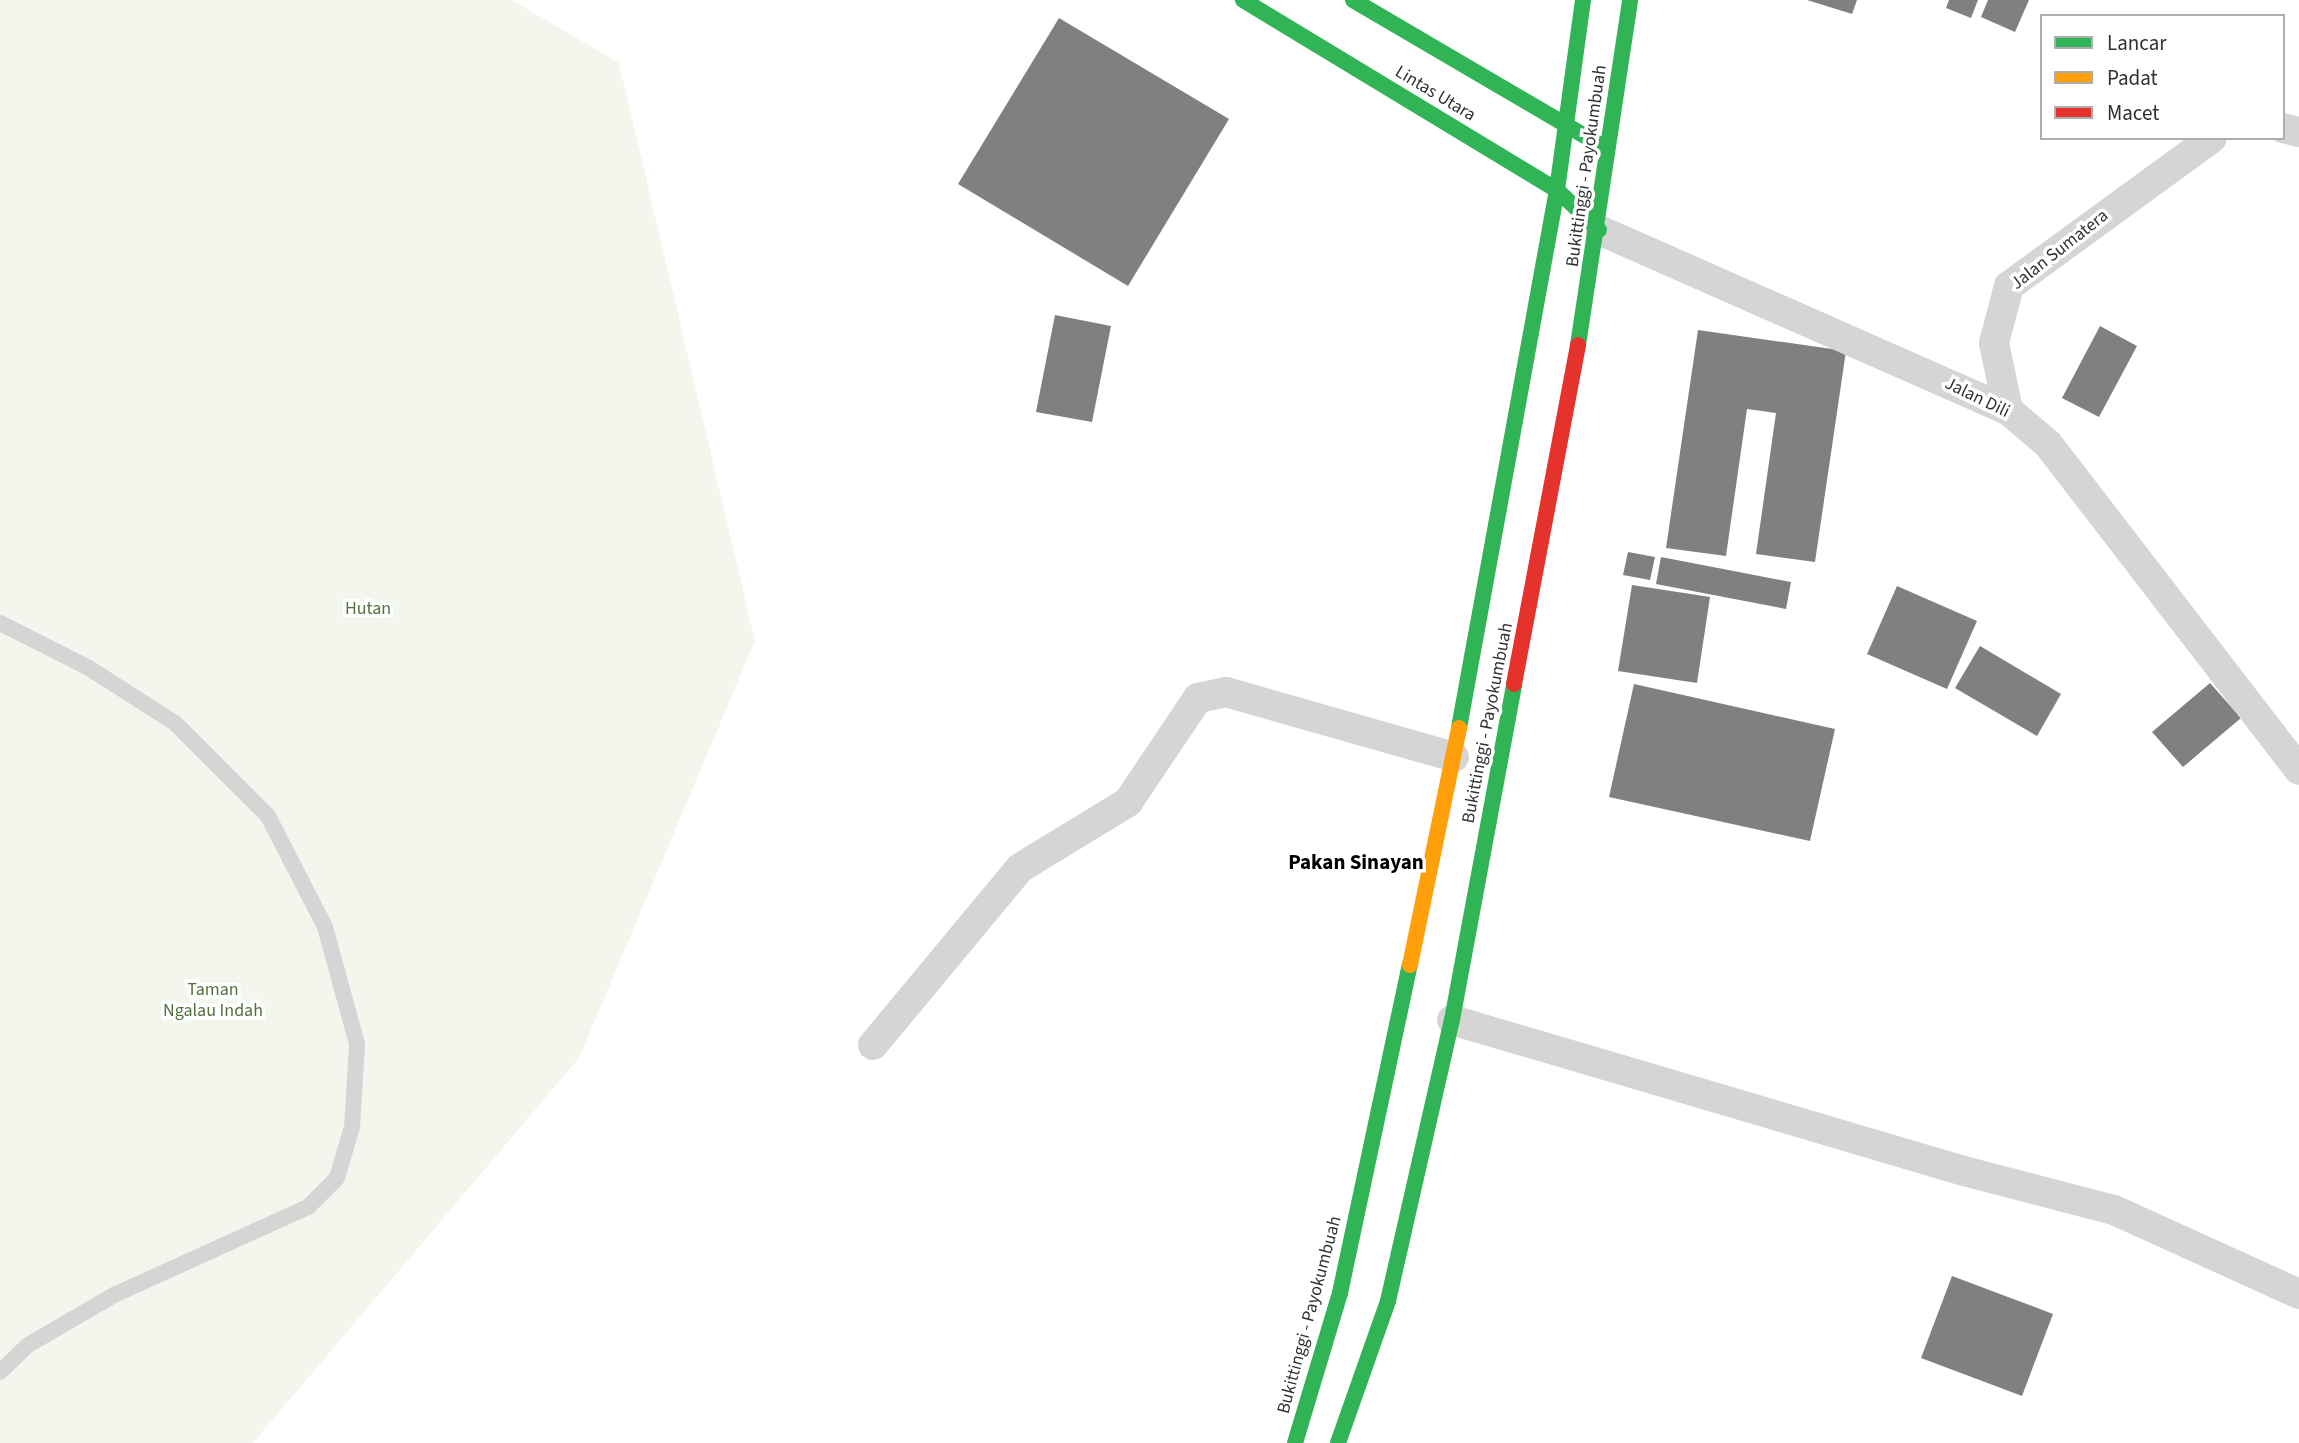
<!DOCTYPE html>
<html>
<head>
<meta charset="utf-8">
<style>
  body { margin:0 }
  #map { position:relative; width:2299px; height:1443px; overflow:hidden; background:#fff; font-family:"Source Sans 3",sans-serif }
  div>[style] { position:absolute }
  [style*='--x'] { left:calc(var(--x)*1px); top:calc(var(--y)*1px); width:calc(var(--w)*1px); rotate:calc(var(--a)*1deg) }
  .green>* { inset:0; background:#f2f6ed }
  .building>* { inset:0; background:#808080 }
  .lane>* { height:16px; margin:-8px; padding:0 8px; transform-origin:8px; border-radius:8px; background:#d5d5d5 }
  .street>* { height:30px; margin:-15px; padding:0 15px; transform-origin:15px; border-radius:15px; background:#d5d5d5 }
  .fast>* { height:16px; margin:-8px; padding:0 8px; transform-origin:8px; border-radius:8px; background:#30b455 }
  .slow>* { height:16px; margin:-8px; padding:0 8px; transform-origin:8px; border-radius:8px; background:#ff9f0a }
  .jam>* { height:16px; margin:-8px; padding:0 8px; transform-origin:8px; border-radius:8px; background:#e5322d }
  span { translate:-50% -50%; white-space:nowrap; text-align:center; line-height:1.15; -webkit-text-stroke:7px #fff; paint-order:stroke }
  .street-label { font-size:18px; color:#313131 }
  .park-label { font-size:18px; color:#526f3d }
  .quarter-label { font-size:21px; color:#000; font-weight:700 }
  .legend { position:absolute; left:2040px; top:14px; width:245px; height:126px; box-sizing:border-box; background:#fff; border:2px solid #adadad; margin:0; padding:9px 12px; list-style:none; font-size:21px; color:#313131 }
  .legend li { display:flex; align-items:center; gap:14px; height:35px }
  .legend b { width:35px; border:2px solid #adadad }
</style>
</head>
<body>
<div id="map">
  <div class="green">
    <div style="clip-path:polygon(0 0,512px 0,619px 63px,755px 641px,579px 1058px,253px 1443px,0 1443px)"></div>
  </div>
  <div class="building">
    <div style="clip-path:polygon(1807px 0,1857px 0,1852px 14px)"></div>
    <div style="clip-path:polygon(1949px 0,1978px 0,1971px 18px,1946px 8px)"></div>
    <div style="clip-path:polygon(1988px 0,2029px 0,2015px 32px,1981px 17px)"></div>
    <div style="clip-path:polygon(1059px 18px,1229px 119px,1128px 286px,958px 184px)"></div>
    <div style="clip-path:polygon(1055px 315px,1111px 326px,1092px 422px,1036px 412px)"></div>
    <div style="clip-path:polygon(2100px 326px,2137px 346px,2099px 417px,2062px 398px)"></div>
    <div style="clip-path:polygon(1698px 330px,1846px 351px,1815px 562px,1756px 554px,1776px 413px,1747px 409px,1726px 556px,1666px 548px)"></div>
    <div style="clip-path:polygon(1628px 552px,1655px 557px,1650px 580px,1623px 575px)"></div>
    <div style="clip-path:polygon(1661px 557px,1791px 582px,1786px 609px,1656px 584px)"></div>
    <div style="clip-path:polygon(1632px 585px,1710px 597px,1697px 683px,1618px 671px)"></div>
    <div style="clip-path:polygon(1897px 586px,1977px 621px,1947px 689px,1867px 654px)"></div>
    <div style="clip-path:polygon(1980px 646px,2061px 694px,2037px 736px,1955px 688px)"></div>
    <div style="clip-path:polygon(2210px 683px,2241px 718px,2183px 767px,2152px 732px)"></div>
    <div style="clip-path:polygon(1634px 684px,1835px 729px,1810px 841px,1609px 797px)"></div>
    <div style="clip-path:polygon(1952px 1276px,2053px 1314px,2022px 1396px,1921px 1358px)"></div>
  </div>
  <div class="lane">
    <div style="--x:0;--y:623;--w:100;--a:26.8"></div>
    <div style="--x:89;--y:668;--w:102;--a:32.6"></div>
    <div style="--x:175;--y:723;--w:132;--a:45"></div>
    <div style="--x:268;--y:816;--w:125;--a:62.8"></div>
    <div style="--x:325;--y:927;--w:121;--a:74.7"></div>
    <div style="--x:357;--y:1044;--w:83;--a:93.4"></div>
    <div style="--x:352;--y:1127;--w:53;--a:106.4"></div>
    <div style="--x:337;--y:1178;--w:41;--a:135"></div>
    <div style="--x:308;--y:1207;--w:213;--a:155.6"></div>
    <div style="--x:114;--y:1295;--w:99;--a:149.8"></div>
    <div style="--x:28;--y:1345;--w:39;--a:136"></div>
  </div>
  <div class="street">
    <div style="--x:2283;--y:128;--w:16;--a:14"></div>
    <div style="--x:1599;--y:230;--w:447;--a:23.8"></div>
    <div style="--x:2008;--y:410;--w:52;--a:40.4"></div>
    <div style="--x:2048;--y:444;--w:411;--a:52.4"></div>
    <div style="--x:2008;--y:410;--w:68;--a:-101.8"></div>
    <div style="--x:1994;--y:343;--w:59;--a:-75.3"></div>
    <div style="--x:2009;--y:286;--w:251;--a:-36.1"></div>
    <div style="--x:1452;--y:1020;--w:534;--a:16.43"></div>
    <div style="--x:1964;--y:1171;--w:155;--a:14.6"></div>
    <div style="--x:2114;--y:1210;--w:203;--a:24.4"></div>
    <div style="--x:873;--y:1045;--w:230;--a:-50.3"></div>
    <div style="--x:1020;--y:868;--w:127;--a:-31.4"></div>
    <div style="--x:1128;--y:802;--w:125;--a:-56.1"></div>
    <div style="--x:1198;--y:698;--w:29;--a:-12"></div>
    <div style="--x:1226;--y:692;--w:237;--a:15.9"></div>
  </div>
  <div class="fast">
    <div style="--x:1243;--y:0;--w:367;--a:31.2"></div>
    <div style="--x:1557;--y:190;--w:58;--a:43.6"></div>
    <div style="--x:1353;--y:0;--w:294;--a:30.4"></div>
    <div style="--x:1578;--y:345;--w:349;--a:-81.4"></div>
    <div style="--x:1459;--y:728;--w:547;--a:-79.68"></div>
    <div style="--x:1557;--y:190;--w:192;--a:-82.2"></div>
    <div style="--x:1295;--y:1443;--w:157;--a:-73.3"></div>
    <div style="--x:1340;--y:1293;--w:335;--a:-78"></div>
    <div style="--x:1338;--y:1443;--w:151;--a:-70.6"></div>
    <div style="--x:1388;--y:1301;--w:288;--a:-77.2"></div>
    <div style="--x:1452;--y:1020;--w:342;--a:-79.5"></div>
  </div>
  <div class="slow">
    <div style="--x:1410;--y:965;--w:242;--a:-78.3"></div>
  </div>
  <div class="jam">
    <div style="--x:1514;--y:684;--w:345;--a:-79.3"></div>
  </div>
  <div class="street-label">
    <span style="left:1435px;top:94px;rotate:31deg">Lintas Utara</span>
    <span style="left:1587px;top:166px;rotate:-82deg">Bukittinggi - Payokumbuah</span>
    <span style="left:2060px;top:250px;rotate:-38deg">Jalan Sumatera</span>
    <span style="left:1977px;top:398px;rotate:26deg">Jalan Dili</span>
    <span style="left:1488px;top:723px;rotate:-79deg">Bukittinggi - Payokumbuah</span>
    <span style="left:1310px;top:1315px;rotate:-75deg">Bukittinggi - Payokumbuah</span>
  </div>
  <div class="park-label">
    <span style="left:368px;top:609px">Hutan</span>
    <span style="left:213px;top:1001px">Taman<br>Ngalau Indah</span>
  </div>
  <div class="quarter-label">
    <span style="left:1356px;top:862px">Pakan Sinayan</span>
  </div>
  <ul class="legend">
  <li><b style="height:9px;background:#30b455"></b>Lancar</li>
  <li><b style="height:9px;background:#ff9f0a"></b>Padat</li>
  <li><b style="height:9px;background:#e5322d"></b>Macet</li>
  </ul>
</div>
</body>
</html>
